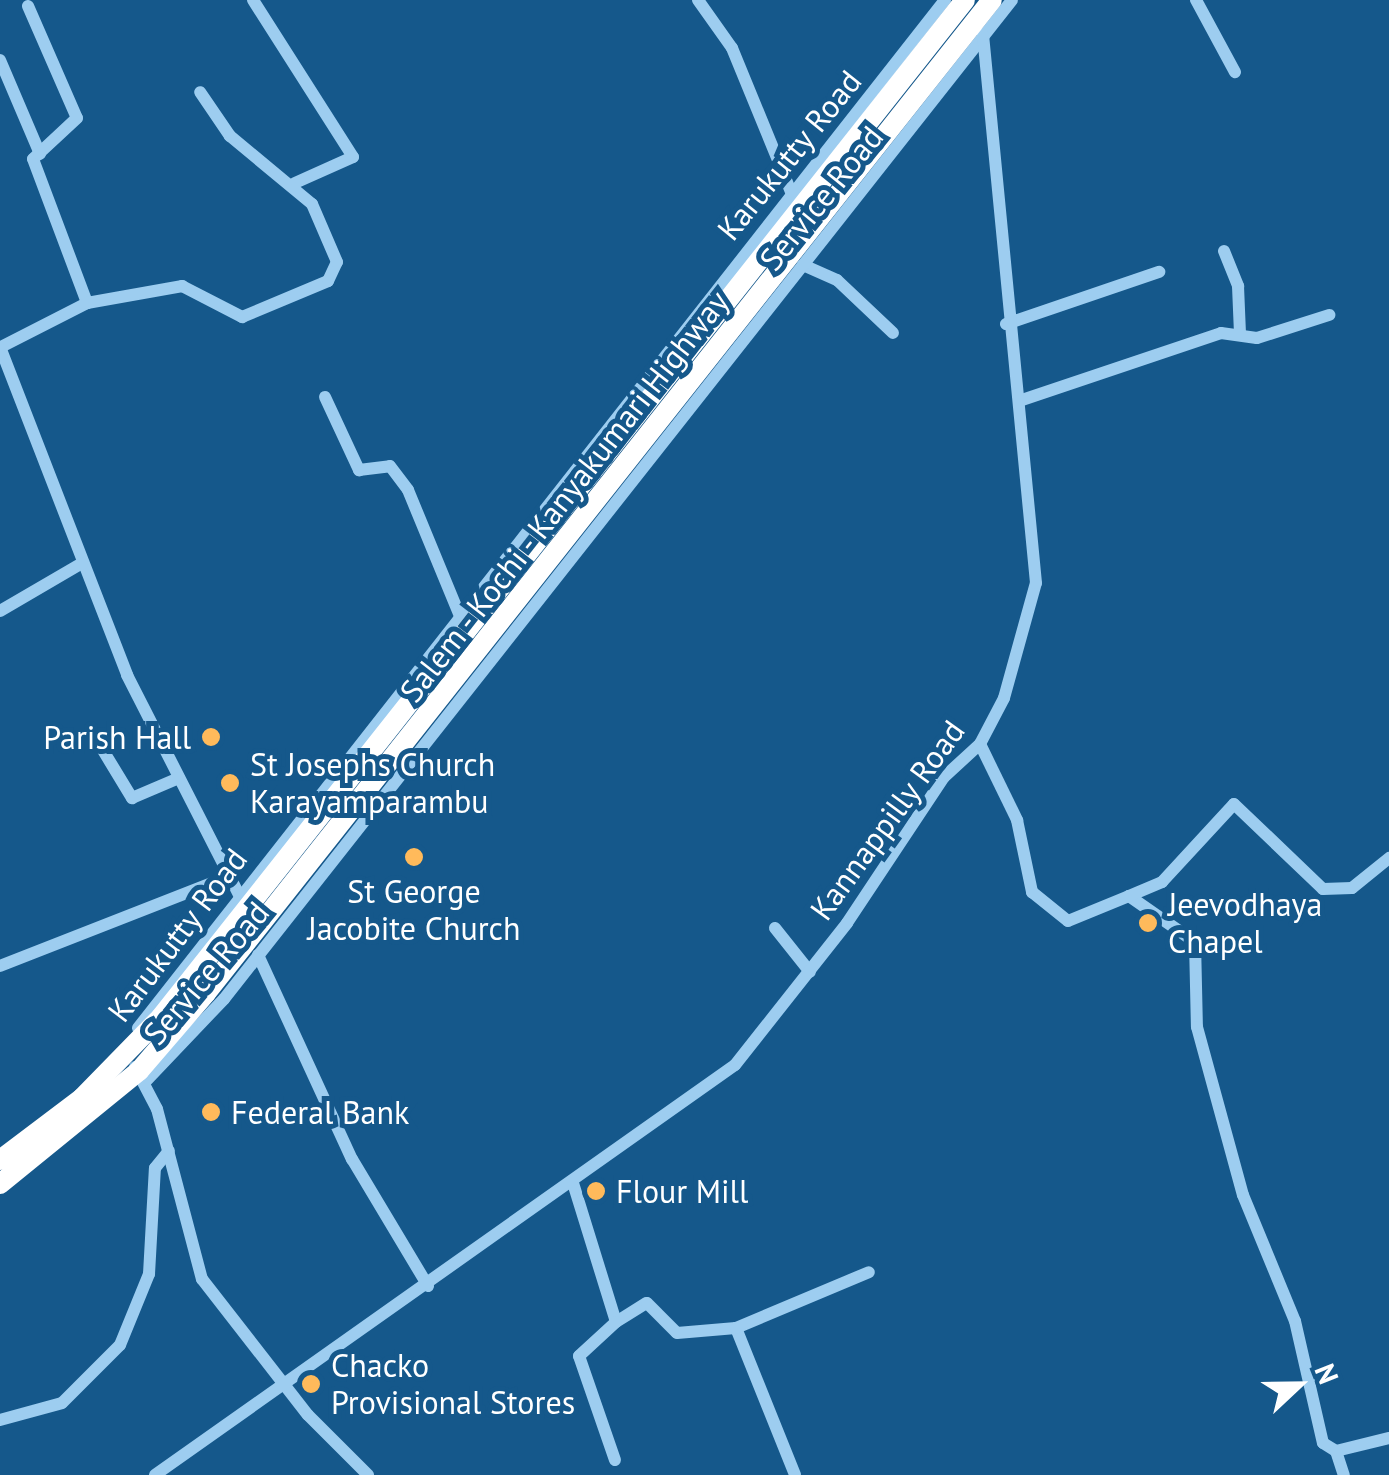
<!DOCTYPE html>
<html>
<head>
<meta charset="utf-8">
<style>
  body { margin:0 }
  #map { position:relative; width:1389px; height:1475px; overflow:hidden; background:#15588b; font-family:"PT Sans",sans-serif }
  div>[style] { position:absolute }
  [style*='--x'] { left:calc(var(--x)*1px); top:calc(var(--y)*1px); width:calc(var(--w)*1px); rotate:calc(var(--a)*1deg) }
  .minor>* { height:12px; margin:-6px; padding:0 6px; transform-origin:6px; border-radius:6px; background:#9dcdf0 }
  .highway>* { height:20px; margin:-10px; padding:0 10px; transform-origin:10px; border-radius:10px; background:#fff }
  .dots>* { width:28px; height:28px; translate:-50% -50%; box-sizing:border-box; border:5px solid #15588b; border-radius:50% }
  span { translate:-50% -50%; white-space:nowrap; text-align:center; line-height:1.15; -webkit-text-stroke:10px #15588b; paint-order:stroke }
  .street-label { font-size:32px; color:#fff }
  .poi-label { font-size:32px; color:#fff }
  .right { translate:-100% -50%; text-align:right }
  .left { translate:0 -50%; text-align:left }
  .north { position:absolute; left:1249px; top:1335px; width:100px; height:100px; -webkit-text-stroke:8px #15588b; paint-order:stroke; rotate:68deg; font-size:28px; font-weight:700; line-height:40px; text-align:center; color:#fff }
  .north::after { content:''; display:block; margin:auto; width:35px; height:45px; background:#fff; clip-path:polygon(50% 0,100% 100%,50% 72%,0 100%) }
</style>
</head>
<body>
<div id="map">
  <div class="minor">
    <div style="--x:253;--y:0;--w:186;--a:57.5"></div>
    <div style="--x:353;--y:157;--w:64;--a:155.9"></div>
    <div style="--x:698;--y:0;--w:59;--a:54.7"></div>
    <div style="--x:732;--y:48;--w:158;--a:67.7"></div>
    <div style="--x:1196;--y:0;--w:82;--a:61.6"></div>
    <div style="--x:28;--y:6;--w:122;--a:66.4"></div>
    <div style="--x:77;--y:118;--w:60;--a:137"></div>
    <div style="--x:33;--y:159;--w:154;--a:69.4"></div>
    <div style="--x:0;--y:60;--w:102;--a:66.9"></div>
    <div style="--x:1224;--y:251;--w:38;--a:68"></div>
    <div style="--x:1238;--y:286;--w:47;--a:87.6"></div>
    <div style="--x:803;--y:265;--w:37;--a:24"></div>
    <div style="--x:837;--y:280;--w:77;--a:43.4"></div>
    <div style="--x:1006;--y:324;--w:162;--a:-18.8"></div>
    <div style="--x:0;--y:347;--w:352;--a:68.8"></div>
    <div style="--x:127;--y:675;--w:247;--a:63"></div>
    <div style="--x:1;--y:347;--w:97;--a:-27.1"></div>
    <div style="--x:87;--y:303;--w:97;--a:-10.1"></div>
    <div style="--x:182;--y:286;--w:68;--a:27.3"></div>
    <div style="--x:242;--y:317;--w:93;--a:-22.7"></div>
    <div style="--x:328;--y:281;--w:21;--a:-65"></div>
    <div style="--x:337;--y:262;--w:63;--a:-113.3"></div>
    <div style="--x:312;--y:204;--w:107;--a:-140.3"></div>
    <div style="--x:230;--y:136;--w:53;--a:-124.3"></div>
    <div style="--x:325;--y:397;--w:81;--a:65"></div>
    <div style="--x:359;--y:470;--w:31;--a:-7"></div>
    <div style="--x:390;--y:466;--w:30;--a:53"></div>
    <div style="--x:408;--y:490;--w:136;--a:67.6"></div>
    <div style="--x:1019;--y:401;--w:213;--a:-18.6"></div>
    <div style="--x:1221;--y:333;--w:36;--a:8"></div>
    <div style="--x:1257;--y:338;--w:76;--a:-17.7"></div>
    <div style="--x:0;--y:611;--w:95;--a:-30.3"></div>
    <div style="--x:980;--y:744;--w:85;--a:64"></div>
    <div style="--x:1017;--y:820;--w:74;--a:78.2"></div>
    <div style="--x:1032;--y:892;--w:46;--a:38.9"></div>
    <div style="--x:1068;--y:921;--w:66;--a:-22.3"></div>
    <div style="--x:1129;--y:896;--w:80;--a:34.9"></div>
    <div style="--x:1195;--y:942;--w:85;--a:88.7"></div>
    <div style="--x:1197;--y:1027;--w:174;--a:74.7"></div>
    <div style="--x:1243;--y:1195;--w:136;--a:67.6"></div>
    <div style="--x:1295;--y:1321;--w:125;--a:77.1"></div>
    <div style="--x:1323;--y:1443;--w:15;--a:32"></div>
    <div style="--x:1336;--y:1451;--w:55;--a:-13.8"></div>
    <div style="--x:101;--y:747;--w:60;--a:58.7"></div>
    <div style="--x:132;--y:798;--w:51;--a:-23.1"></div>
    <div style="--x:1129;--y:896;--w:36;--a:-23"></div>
    <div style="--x:1162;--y:882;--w:106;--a:-47.3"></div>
    <div style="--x:1234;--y:804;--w:123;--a:43.7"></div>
    <div style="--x:1323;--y:889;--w:29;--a:-2"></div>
    <div style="--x:1352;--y:888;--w:48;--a:-39"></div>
    <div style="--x:775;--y:928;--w:56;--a:51.5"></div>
    <div style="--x:258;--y:955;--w:225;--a:65.3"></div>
    <div style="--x:352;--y:1159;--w:148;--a:59.1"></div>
    <div style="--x:0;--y:966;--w:241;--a:-21.4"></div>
    <div style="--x:138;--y:1028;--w:1307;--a:-51.87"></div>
    <div style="--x:135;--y:1067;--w:47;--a:62.4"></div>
    <div style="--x:157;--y:1109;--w:176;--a:75.2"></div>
    <div style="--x:202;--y:1279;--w:172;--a:52.1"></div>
    <div style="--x:308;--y:1415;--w:85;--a:45"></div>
    <div style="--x:144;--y:1083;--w:116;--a:-46.4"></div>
    <div style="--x:224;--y:999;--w:1272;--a:-51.73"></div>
    <div style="--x:573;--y:1183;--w:145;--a:72.8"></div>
    <div style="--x:616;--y:1322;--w:36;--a:-32"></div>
    <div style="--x:647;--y:1303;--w:42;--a:45"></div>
    <div style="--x:677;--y:1333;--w:59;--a:-4.8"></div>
    <div style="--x:736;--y:1328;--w:158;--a:68.1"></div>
    <div style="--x:736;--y:1328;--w:144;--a:-22.8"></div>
    <div style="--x:0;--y:1420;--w:64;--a:-15.3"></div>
    <div style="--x:62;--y:1403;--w:82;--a:-45"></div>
    <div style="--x:120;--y:1345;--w:77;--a:-67.8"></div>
    <div style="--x:149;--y:1274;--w:106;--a:-86.8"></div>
    <div style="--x:155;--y:1168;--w:22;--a:-51"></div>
    <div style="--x:1336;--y:1451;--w:25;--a:72"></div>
    <div style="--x:615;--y:1460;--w:110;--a:-109.1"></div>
    <div style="--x:579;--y:1356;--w:50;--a:-42.6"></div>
    <div style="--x:155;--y:1475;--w:710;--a:-35.26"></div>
    <div style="--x:735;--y:1065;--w:181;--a:-51.7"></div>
    <div style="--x:847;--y:923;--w:175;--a:-56.4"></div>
    <div style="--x:944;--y:777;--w:49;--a:-42.5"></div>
    <div style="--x:980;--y:744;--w:52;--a:-62.4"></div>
    <div style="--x:1004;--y:698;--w:119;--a:-74.5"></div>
    <div style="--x:1036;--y:583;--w:551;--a:-95.52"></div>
  </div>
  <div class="highway">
    <div style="--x:0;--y:1160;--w:103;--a:-37.1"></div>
    <div style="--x:82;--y:1098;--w:113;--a:-45.7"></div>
    <div style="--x:161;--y:1017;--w:1296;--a:-51.67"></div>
    <div style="--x:0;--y:1184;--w:179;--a:-39.1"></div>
    <div style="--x:139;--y:1071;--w:103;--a:-49.3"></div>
    <div style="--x:206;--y:993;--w:1266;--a:-51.64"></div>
  </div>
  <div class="dots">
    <div style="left:211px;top:737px;background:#ffba5b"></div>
    <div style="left:230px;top:783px;background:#ffba5b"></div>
    <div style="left:414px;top:857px;background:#ffba5b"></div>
    <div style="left:1148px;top:923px;background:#ffba5b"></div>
    <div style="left:211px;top:1112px;background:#ffba5b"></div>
    <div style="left:596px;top:1191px;background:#ffba5b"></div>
    <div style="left:311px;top:1384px;background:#ffba5b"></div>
  </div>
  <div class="street-label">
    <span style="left:789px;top:155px;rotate:-51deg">Karukutty Road</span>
    <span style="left:821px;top:198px;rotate:-51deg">Service Road</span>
    <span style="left:564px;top:496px;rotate:-52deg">Salem - Kochi - Kanyakumari Highway</span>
    <span style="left:887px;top:820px;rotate:-54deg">Kannappilly Road</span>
    <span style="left:177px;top:935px;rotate:-53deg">Karukutty Road</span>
    <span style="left:206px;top:973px;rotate:-50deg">Service Road</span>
  </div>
  <div class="poi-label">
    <span class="right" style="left:191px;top:737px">Parish Hall</span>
    <span class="left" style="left:250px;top:783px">St Josephs Church<br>Karayamparambu</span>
    <span style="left:414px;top:910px">St George<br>Jacobite Church</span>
    <span class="left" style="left:1168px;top:923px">Jeevodhaya<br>Chapel</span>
    <span class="left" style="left:231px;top:1112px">Federal Bank</span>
    <span class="left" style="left:616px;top:1191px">Flour Mill</span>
    <span class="left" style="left:331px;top:1384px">Chacko<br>Provisional Stores</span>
  </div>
  <div class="north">N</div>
</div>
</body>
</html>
